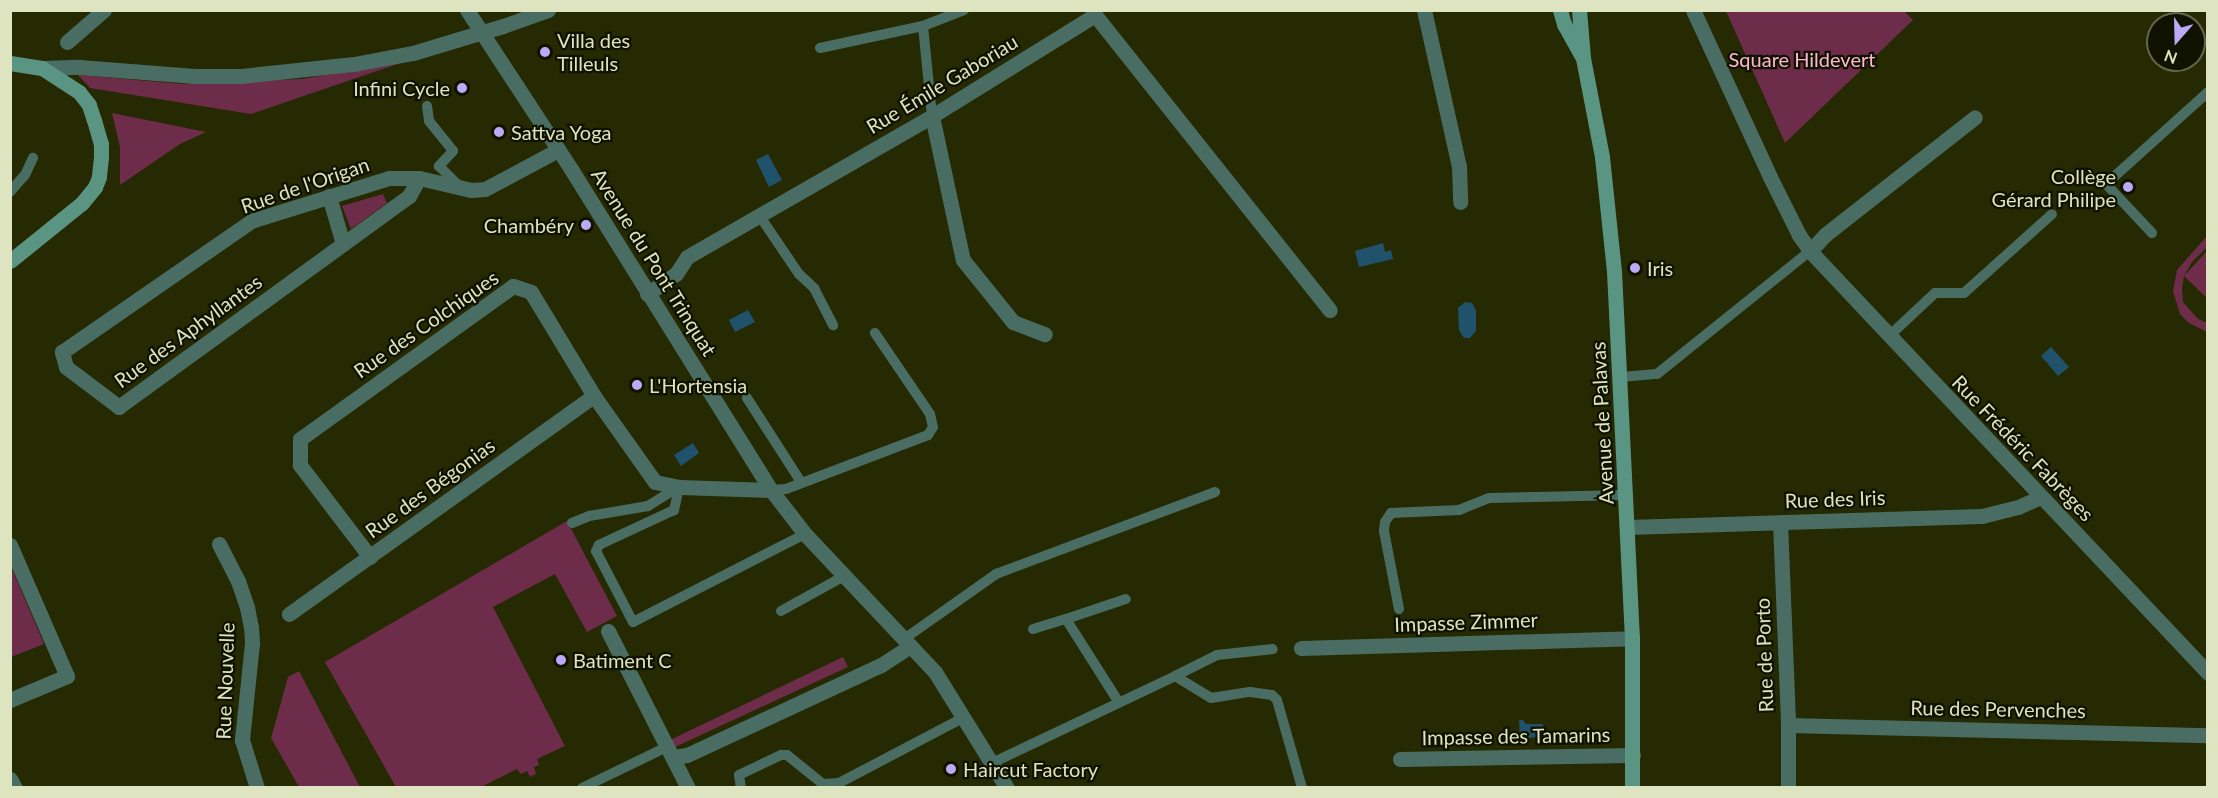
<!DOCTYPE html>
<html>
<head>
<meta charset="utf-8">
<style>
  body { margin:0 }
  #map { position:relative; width:2218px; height:798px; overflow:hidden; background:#262a02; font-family:Lato,sans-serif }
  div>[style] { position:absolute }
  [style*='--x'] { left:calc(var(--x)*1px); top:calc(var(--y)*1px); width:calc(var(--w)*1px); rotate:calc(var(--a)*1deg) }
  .green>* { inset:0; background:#6d2c4a }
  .water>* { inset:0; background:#20526c }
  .service>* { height:10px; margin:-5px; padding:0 5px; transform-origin:5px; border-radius:5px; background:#496d63 }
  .minor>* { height:15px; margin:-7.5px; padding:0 7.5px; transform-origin:7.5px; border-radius:7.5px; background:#496d63 }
  .tertiary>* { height:15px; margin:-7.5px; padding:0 7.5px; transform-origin:7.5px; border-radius:7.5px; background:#496d63 }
  .secondary>* { height:15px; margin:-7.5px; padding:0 7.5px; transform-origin:7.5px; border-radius:7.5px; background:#5a9584 }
  .tertiary-bridge>* { height:15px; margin:-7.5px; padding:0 7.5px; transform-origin:7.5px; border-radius:7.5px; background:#496d63 }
  .dots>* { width:16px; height:16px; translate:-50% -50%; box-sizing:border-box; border:3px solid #101200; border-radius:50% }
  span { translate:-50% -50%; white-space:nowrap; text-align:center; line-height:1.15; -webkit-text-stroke:4.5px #101200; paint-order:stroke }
  .poi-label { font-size:20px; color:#dee4bf }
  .left { translate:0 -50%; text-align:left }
  .right { translate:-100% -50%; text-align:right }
  .park-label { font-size:20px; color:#fdb8d2 }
  .street-label { font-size:20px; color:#dee4bf }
  .frame { position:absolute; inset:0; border:12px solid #dee4bf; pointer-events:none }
  .north { position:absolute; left:2146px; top:12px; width:60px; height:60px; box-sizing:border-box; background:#101200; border:2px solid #62664c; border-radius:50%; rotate:200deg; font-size:16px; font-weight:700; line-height:24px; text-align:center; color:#dee4bf }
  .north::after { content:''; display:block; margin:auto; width:21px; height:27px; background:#bbaaf6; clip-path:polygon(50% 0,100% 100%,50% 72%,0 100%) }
</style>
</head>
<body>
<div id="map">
  <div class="green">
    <div style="clip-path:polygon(1726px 11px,1904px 11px,1913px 20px,1785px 143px)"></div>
    <div style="clip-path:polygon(406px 61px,251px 114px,90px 88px,78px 75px,183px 84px,302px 79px)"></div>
    <div style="clip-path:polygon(112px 113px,206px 132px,180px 144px,120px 185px,120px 147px)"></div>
    <div style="clip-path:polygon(383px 194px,387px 203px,351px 229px,342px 206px)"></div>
    <div style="clip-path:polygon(2207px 236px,2207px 247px,2192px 262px,2184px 276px,2207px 251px,2207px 298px,2184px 276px,2182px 288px,2183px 302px,2198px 319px,2207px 323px,2207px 332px,2189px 323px,2180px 314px,2173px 291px,2177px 270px)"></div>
    <div style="clip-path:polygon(567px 521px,617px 616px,587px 632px,555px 574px,493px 607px,565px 746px,537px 759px,539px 765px,534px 767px,536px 774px,530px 777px,527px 771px,521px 774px,517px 769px,481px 787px,396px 787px,325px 662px)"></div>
    <div style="clip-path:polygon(11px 567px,44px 644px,11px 657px,10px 657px)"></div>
    <div style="clip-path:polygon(843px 657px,848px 667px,675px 747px,670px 740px)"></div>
    <div style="clip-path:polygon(299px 671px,360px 787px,299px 787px,271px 738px,288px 677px)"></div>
  </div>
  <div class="water">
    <div style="clip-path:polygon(768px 154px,782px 180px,769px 187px,756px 160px)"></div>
    <div style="clip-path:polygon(1383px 243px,1385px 252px,1391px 250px,1393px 259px,1359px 267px,1355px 251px)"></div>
    <div style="clip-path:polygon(1465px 302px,1472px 303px,1476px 310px,1476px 331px,1470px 338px,1464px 338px,1459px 330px,1458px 308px)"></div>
    <div style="clip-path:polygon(748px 310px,755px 322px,735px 332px,729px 320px)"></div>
    <div style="clip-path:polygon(2051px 347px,2069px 367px,2058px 376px,2041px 356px)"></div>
    <div style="clip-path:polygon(693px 443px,699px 453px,681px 466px,674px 455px)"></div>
    <div style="clip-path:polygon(1519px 720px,1523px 720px,1526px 724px,1543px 724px,1543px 737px,1520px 738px)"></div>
  </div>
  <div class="service">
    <div style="--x:923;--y:26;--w:90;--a:84.3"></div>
    <div style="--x:820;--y:48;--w:105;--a:-12.1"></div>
    <div style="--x:923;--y:26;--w:44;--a:-21.3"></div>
    <div style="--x:427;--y:106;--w:15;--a:82"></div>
    <div style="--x:429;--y:121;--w:38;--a:51"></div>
    <div style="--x:453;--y:151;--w:21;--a:133"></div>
    <div style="--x:439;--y:166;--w:28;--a:45"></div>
    <div style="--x:10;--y:192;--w:23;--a:-49"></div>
    <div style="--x:25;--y:175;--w:19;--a:-65"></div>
    <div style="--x:759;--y:215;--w:71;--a:55.9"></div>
    <div style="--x:799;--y:274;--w:21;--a:43"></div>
    <div style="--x:814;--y:288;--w:42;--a:62.8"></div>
    <div style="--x:2152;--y:233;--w:67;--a:-133.2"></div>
    <div style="--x:2106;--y:184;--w:137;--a:-42"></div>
    <div style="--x:1888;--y:337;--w:64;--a:-43.1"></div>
    <div style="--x:1935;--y:293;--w:29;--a:0"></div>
    <div style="--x:1964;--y:293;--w:118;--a:-41.9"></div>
    <div style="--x:1621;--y:377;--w:36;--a:-5"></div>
    <div style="--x:1657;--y:374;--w:196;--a:-38.8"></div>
    <div style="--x:747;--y:398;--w:100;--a:57.3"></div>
    <div style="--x:679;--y:487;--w:24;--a:102"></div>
    <div style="--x:674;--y:510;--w:83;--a:155"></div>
    <div style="--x:599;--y:545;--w:7;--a:117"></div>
    <div style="--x:596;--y:551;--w:80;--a:62.5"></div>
    <div style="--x:633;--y:622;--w:193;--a:-27.1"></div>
    <div style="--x:771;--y:490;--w:15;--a:-4"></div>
    <div style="--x:786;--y:489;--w:152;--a:-20.8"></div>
    <div style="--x:928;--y:435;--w:9;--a:-58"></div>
    <div style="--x:933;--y:427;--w:13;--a:-103"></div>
    <div style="--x:930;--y:414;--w:98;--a:-124.2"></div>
    <div style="--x:572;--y:523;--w:18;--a:-22"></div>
    <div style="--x:589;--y:516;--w:60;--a:-9.6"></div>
    <div style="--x:648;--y:506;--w:36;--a:-32"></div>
    <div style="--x:1399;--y:609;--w:79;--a:-100.9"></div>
    <div style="--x:1384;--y:531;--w:9;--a:-84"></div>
    <div style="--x:1385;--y:522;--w:11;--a:-56"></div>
    <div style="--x:1391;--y:513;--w:68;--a:-2.5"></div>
    <div style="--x:1459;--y:510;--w:32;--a:-22"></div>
    <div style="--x:1489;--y:498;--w:137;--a:-1.3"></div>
    <div style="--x:781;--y:611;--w:74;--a:-29"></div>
    <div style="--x:1033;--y:629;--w:34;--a:-17"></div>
    <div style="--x:904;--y:639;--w:113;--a:-35.2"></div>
    <div style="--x:996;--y:574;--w:234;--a:-20.5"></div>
    <div style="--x:1175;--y:676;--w:47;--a:-26.6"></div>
    <div style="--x:1217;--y:655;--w:56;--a:-6.1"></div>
    <div style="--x:1118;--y:701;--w:97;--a:-122.4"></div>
    <div style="--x:1066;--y:619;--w:63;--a:-18.4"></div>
    <div style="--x:992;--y:763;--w:203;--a:-25.4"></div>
    <div style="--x:1175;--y:676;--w:42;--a:31.4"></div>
    <div style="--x:1211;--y:698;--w:39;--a:-9"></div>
    <div style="--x:1250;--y:692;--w:22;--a:8"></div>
    <div style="--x:1272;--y:695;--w:7;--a:45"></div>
    <div style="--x:1277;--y:700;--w:91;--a:74.1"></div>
    <div style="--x:582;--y:788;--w:94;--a:-25.8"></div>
    <div style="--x:741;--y:788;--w:13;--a:-99"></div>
    <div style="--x:739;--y:775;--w:47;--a:-25.5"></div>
    <div style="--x:781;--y:755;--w:6;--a:0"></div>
    <div style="--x:787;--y:755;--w:46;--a:38.9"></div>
    <div style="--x:823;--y:784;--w:16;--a:-4"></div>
    <div style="--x:839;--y:783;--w:140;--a:-27.7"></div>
  </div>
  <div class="minor">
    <div style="--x:1424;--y:10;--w:160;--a:77.4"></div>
    <div style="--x:1459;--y:166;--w:36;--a:88"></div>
    <div style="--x:1693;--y:10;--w:184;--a:65.2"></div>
    <div style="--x:1770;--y:177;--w:65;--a:63.4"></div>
    <div style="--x:1799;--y:235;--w:19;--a:55"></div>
    <div style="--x:1810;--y:251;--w:580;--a:46.68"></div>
    <div style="--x:67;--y:42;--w:49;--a:-40.9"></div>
    <div style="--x:932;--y:116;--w:147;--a:77.9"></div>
    <div style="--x:963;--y:260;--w:80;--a:51.1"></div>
    <div style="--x:1013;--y:322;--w:34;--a:21"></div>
    <div style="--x:419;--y:178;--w:21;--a:119"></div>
    <div style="--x:409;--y:196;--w:359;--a:144"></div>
    <div style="--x:119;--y:407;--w:66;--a:-143"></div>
    <div style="--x:66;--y:367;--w:16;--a:-105"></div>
    <div style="--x:62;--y:352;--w:230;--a:-34.7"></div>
    <div style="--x:251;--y:221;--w:145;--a:-17.3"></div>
    <div style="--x:389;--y:178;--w:30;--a:0"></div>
    <div style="--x:419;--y:178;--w:53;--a:13"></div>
    <div style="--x:471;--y:190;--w:14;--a:-4"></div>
    <div style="--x:485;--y:189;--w:83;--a:-28.1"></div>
    <div style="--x:329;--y:196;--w:50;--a:73.7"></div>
    <div style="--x:1810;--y:251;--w:23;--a:-47"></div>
    <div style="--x:1826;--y:234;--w:189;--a:-38.1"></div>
    <div style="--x:647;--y:294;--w:35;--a:-35"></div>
    <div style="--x:676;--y:274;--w:20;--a:-57"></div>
    <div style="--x:687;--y:257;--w:283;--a:-29.9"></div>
    <div style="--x:932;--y:116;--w:192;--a:-31.8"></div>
    <div style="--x:1095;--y:15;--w:377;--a:51.5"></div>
    <div style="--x:1780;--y:522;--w:203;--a:87.7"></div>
    <div style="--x:1788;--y:725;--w:63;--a:90"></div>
    <div style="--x:1628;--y:527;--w:354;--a:-1.8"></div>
    <div style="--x:1982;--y:516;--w:37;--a:-14"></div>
    <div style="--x:2018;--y:507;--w:24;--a:-24"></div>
    <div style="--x:219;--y:544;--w:42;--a:62.8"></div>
    <div style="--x:238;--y:581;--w:28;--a:71"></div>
    <div style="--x:247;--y:607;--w:20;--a:79"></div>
    <div style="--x:251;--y:627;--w:16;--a:86"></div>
    <div style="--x:252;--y:643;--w:98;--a:95.9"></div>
    <div style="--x:242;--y:740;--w:50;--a:72.6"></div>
    <div style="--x:10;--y:545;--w:143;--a:66.5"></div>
    <div style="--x:67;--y:676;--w:62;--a:157.2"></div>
    <div style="--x:370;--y:557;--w:116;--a:-127.3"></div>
    <div style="--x:300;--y:465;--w:26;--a:-90"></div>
    <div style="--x:300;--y:439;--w:262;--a:-35.7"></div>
    <div style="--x:513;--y:286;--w:19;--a:18"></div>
    <div style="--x:531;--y:292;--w:122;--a:58.8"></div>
    <div style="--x:594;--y:396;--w:105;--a:54.7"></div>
    <div style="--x:655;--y:482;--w:25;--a:12"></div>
    <div style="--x:679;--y:487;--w:92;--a:1.9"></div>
    <div style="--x:289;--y:614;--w:375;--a:-35.6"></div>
    <div style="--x:608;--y:631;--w:176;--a:63"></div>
    <div style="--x:1301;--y:648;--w:331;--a:-1.7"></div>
    <div style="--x:1788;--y:725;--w:420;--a:1.4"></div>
    <div style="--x:673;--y:757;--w:14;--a:-8"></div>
    <div style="--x:687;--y:755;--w:214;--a:-24.9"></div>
    <div style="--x:881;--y:665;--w:35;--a:-33"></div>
    <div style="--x:1400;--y:759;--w:233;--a:-1"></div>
    <div style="--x:10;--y:779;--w:10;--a:61"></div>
  </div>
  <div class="tertiary">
    <div style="--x:467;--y:10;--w:190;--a:56.8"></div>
    <div style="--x:571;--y:169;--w:378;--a:58.1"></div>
    <div style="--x:771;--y:490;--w:56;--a:52.3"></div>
    <div style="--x:805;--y:534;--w:190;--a:46.7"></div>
    <div style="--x:935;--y:672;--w:137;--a:58.2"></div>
    <div style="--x:503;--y:26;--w:48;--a:-19.6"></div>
    <div style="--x:42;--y:68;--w:37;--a:-2"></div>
    <div style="--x:79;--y:67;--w:116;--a:4.4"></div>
    <div style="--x:195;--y:76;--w:46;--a:0"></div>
    <div style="--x:241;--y:76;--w:114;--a:-6.1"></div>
    <div style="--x:354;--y:64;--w:60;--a:-10.6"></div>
    <div style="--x:413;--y:53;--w:45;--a:-16.8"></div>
  </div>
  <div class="secondary">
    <div style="--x:1560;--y:10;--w:15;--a:74"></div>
    <div style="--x:1564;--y:24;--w:37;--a:61"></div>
    <div style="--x:1579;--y:10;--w:48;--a:85.2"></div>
    <div style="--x:1583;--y:58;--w:101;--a:79.1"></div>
    <div style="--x:1602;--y:157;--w:115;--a:84"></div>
    <div style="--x:1614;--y:271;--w:367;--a:87.2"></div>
    <div style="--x:1632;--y:638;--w:150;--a:90"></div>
    <div style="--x:10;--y:63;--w:32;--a:9"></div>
    <div style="--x:42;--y:68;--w:44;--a:33"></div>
    <div style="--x:79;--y:92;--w:16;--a:52"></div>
    <div style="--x:89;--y:105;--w:16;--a:72"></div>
    <div style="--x:94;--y:120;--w:25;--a:74"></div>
    <div style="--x:101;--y:144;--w:13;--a:90"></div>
    <div style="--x:101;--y:157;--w:20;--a:96"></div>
    <div style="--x:99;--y:177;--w:11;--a:112"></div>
    <div style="--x:95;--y:187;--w:21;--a:129"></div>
    <div style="--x:82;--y:203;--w:92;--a:141.1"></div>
  </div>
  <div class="tertiary-bridge">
    <div style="--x:456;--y:40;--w:49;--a:-16.6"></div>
  </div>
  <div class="dots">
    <div style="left:545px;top:52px;background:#bbaaf6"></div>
    <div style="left:462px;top:88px;background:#bbaaf6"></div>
    <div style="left:499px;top:132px;background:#bbaaf6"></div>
    <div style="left:2128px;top:187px;background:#bbaaf6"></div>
    <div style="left:586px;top:225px;background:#bbaaf6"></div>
    <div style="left:1635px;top:268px;background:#bbaaf6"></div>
    <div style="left:637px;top:385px;background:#bbaaf6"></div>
    <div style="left:561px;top:660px;background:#bbaaf6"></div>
    <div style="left:951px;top:769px;background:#bbaaf6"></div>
  </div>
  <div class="poi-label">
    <span class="left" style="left:557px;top:52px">Villa des<br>Tilleuls</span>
    <span class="right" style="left:450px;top:88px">Infini Cycle</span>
    <span class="left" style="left:511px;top:132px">Sattva Yoga</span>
    <span class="right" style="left:2116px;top:188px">Collège<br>Gérard Philipe</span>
    <span class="right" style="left:574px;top:225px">Chambéry</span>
    <span class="left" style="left:1647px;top:268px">Iris</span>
    <span class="left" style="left:649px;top:385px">L'Hortensia</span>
    <span class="left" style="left:573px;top:660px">Batiment C</span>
    <span class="left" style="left:963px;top:769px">Haircut Factory</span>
  </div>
  <div class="park-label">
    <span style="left:1802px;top:59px">Square Hildevert</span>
  </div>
  <div class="street-label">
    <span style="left:942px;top:84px;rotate:-31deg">Rue Émile Gaboriau</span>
    <span style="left:305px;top:185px;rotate:-19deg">Rue de l'Origan</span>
    <span style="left:654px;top:262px;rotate:58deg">Avenue du Pont Trinquat</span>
    <span style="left:426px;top:324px;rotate:-35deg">Rue des Colchiques</span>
    <span style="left:188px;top:331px;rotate:-36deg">Rue des Aphyllantes</span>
    <span style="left:1602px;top:423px;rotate:-93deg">Avenue de Palavas</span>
    <span style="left:2023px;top:448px;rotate:46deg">Rue Frédéric Fabrèges</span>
    <span style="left:430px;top:488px;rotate:-36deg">Rue des Bégonias</span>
    <span style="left:1835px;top:499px;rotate:-2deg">Rue des Iris</span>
    <span style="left:1466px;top:622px;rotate:-2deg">Impasse Zimmer</span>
    <span style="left:1764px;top:655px;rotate:-92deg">Rue de Porto</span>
    <span style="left:225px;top:681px;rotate:-88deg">Rue Nouvelle</span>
    <span style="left:1998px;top:709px;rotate:1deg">Rue des Pervenches</span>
    <span style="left:1516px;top:736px;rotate:-1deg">Impasse des Tamarins</span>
  </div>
  <div class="frame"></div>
  <div class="north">N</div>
</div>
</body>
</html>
